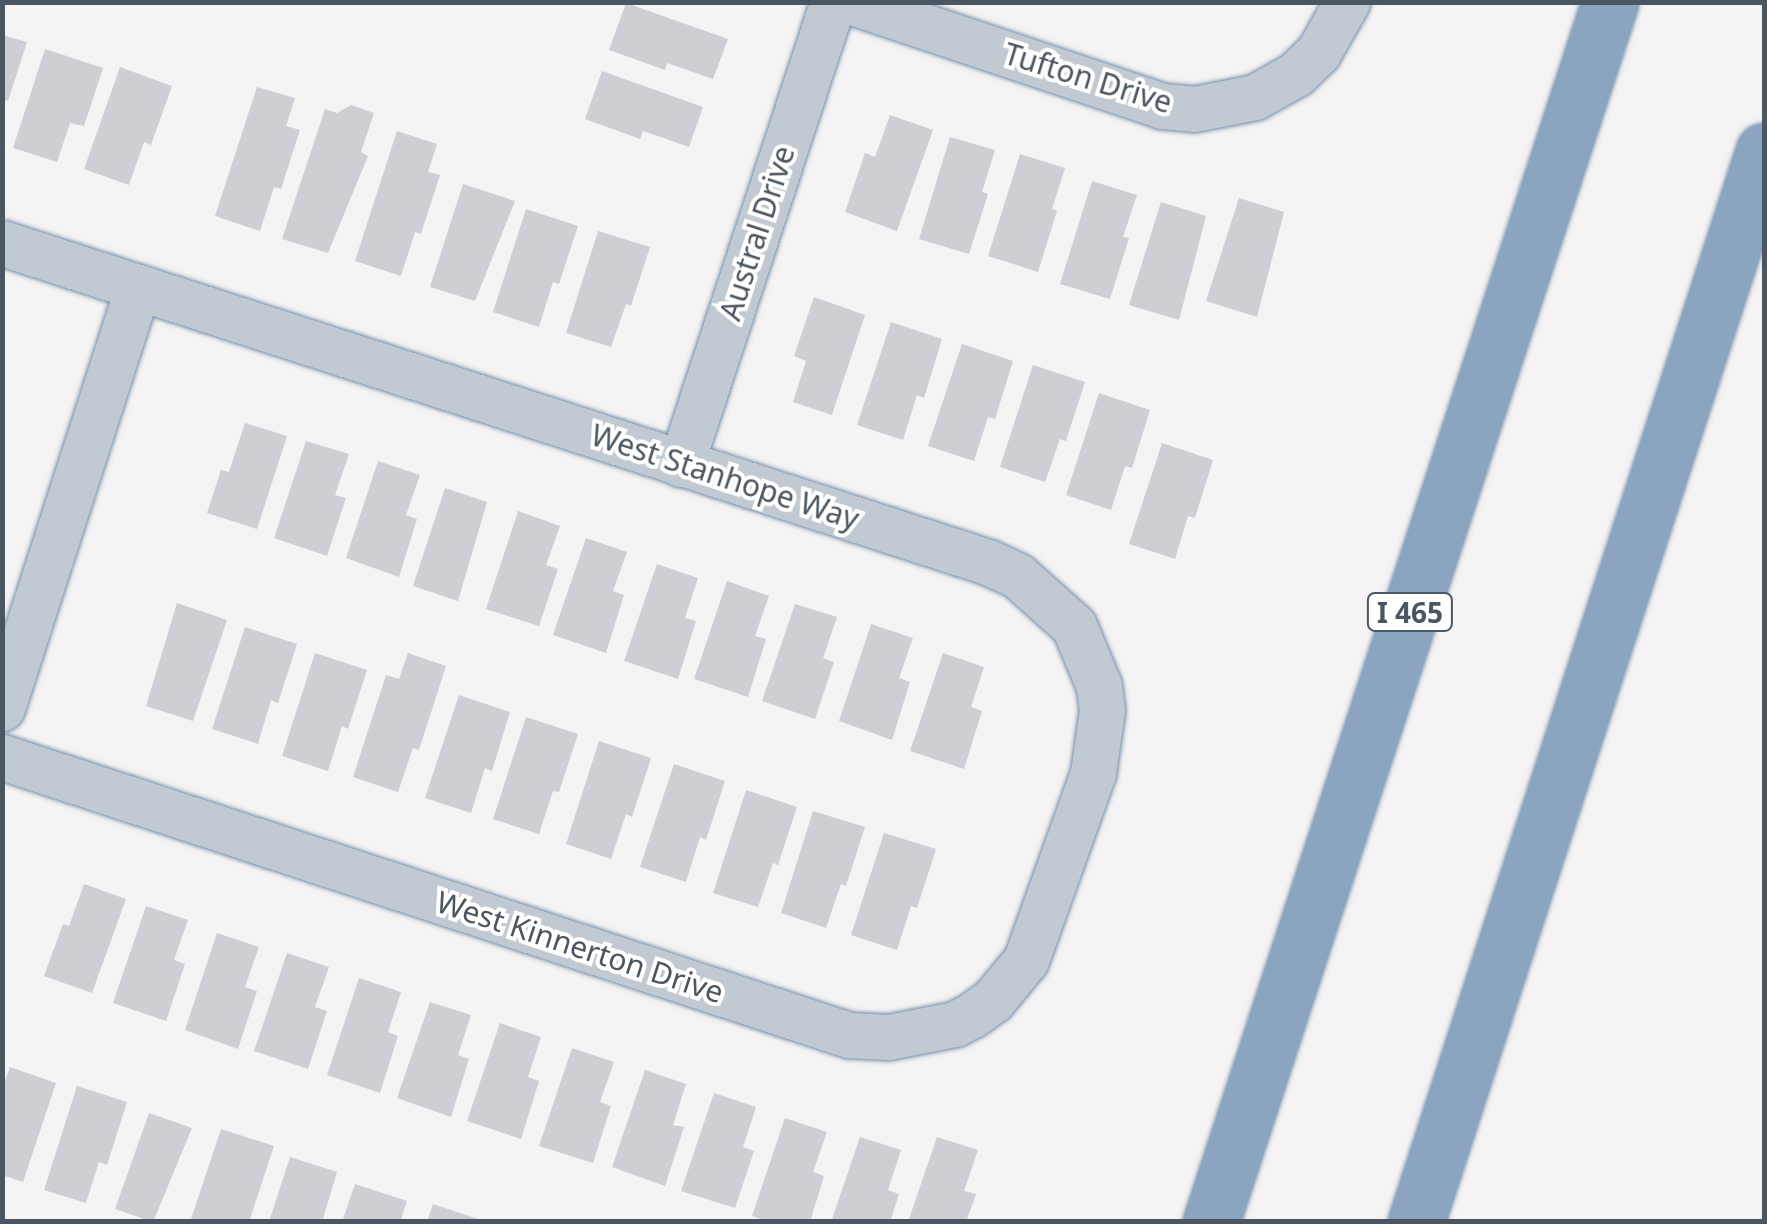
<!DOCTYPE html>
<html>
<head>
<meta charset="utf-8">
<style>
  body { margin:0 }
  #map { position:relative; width:1767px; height:1224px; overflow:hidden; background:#f5f3f3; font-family:"Noto Sans",sans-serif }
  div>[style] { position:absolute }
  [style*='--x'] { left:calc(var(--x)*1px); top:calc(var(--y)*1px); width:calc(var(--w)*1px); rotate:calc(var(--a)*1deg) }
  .building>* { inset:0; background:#cdcfd5 }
  .roads { filter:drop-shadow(0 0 2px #7690ad) drop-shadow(0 0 2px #7690ad) }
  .minor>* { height:45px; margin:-22.5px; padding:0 22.5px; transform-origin:22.5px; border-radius:22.5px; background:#c1cad2 }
  .motorway>* { height:55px; margin:-27.5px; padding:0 27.5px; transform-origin:27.5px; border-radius:27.5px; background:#8ba5c1 }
  span { translate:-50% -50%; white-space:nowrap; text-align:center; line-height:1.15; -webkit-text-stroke:8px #fff; paint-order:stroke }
  .shield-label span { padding:2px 8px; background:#fff; border:2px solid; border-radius:8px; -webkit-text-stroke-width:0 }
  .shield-label { font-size:28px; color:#4a5661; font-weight:700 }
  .street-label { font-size:30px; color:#4a5661 }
  .frame { position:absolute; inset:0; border:5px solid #4a5661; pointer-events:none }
</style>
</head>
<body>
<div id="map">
  <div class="building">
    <div style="clip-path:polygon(626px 3px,728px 39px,713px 79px,667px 63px,665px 70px,609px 50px)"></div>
    <div style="clip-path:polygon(2px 35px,27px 42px,8px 101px,2px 99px)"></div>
    <div style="clip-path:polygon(45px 49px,103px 68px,84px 126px,70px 123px,57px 162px,13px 148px)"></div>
    <div style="clip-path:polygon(120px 67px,172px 86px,151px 145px,144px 142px,129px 185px,84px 169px)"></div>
    <div style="clip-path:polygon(602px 71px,703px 107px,689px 147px,643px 131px,640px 139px,585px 119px)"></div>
    <div style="clip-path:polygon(257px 87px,295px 98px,286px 126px,300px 130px,281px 189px,274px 187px,260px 231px,215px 216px)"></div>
    <div style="clip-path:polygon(351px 105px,374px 113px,361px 152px,368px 156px,328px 253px,282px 239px,325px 109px,337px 113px)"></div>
    <div style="clip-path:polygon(890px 115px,933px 130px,897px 231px,845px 212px,865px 153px,875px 157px)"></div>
    <div style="clip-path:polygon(397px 131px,437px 144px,428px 172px,440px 175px,421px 234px,415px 232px,401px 276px,355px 261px)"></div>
    <div style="clip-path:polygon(950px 137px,995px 150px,982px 192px,988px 194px,969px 254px,919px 239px)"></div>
    <div style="clip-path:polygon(1020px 154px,1065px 168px,1052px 209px,1057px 211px,1038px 272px,988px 256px)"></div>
    <div style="clip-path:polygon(1092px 181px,1137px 195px,1123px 237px,1129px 238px,1110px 299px,1060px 284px)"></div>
    <div style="clip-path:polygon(463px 184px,515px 201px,475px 301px,430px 287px)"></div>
    <div style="clip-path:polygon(1239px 198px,1284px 212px,1257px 317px,1206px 301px)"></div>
    <div style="clip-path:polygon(1161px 202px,1206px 216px,1179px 320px,1129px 305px)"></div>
    <div style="clip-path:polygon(526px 209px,578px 226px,559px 284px,553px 282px,539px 327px,493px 312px)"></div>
    <div style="clip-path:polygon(598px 231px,650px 247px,631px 306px,626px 304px,611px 347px,566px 333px)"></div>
    <div style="clip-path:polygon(814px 297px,865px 315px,832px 415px,793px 402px,806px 361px,794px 356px)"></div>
    <div style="clip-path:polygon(891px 322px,942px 339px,924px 398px,917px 395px,903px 440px,857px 425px)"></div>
    <div style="clip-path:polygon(962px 344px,1013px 361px,995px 419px,988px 417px,974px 461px,928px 446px)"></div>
    <div style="clip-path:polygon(1033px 365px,1085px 382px,1066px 441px,1060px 439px,1045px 482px,1000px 467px)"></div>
    <div style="clip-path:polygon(1099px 393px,1150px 410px,1132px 468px,1125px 466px,1111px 510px,1066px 495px)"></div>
    <div style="clip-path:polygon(245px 423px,287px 436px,257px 529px,207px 513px,221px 470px,229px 472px)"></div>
    <div style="clip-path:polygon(306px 441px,349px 454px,335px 495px,346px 498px,327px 556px,274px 538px)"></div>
    <div style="clip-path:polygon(1162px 443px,1213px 460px,1195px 518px,1188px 516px,1175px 559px,1129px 544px)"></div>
    <div style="clip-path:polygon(378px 461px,420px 475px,406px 515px,417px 519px,399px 577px,346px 558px)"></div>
    <div style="clip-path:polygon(445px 488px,487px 502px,458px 601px,413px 586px)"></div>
    <div style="clip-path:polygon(518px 511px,560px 526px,546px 565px,558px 569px,539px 626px,486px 609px)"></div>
    <div style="clip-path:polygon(586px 538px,627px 552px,613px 591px,624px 595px,606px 653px,553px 635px)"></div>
    <div style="clip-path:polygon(657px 564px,698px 578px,685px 618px,696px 621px,678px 679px,624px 661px)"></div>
    <div style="clip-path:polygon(727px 581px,769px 596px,755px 636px,766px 639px,748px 697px,694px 679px)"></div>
    <div style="clip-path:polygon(177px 603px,227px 620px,193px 721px,146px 706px)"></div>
    <div style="clip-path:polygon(795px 604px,837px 617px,823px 658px,834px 662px,815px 719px,762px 701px)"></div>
    <div style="clip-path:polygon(871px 624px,913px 638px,899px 678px,910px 682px,892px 740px,839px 721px)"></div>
    <div style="clip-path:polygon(245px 627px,297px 644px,278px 703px,271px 700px,258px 744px,212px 729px)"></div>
    <div style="clip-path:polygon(315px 653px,367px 670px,348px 729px,342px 726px,328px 771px,282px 756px)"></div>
    <div style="clip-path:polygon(408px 653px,446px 666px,419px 750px,413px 748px,398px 792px,353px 777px,386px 675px,399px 679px)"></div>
    <div style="clip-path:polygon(943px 653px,984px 667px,971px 707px,982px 711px,964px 769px,910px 751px)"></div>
    <div style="clip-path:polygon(459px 695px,510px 712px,492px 771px,485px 768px,471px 813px,425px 798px)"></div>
    <div style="clip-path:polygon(526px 717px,578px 734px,559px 792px,553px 791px,539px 834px,493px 819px)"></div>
    <div style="clip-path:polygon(599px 741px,651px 758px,632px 817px,626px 814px,611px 859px,566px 844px)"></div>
    <div style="clip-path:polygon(674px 764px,725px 781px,706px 840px,700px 837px,686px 882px,640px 867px)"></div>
    <div style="clip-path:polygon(746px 790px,797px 807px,778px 865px,773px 863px,758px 907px,713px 893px)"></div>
    <div style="clip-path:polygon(813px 811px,865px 827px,846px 886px,841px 884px,826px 928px,781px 913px)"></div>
    <div style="clip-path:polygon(884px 833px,936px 849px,917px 908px,911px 906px,897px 950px,851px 935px)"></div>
    <div style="clip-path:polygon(84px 884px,126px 899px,92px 993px,44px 976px,63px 924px,69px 926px)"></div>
    <div style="clip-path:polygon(146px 906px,188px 920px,174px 960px,185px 964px,166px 1021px,113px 1003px)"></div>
    <div style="clip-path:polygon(217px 933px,259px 947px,245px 987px,257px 991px,238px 1049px,185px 1030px)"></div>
    <div style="clip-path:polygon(287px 953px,329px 967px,315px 1007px,327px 1011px,308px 1069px,254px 1051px)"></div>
    <div style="clip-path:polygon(359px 978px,401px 992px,388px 1032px,398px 1036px,380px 1093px,327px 1075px)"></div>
    <div style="clip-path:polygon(430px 1002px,471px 1015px,458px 1055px,469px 1059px,451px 1117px,397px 1098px)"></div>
    <div style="clip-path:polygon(500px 1023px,541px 1037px,528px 1077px,539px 1081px,521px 1139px,467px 1121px)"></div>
    <div style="clip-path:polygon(572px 1048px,614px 1062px,600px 1102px,611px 1106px,593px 1163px,539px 1146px)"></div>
    <div style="clip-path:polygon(10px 1067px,56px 1083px,23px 1182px,2px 1175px,2px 1089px)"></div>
    <div style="clip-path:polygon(645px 1070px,686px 1084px,673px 1125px,684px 1127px,665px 1186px,612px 1167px)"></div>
    <div style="clip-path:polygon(77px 1086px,127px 1102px,107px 1165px,99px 1162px,86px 1203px,44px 1190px)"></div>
    <div style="clip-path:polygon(714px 1093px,756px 1107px,743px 1147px,754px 1151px,735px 1208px,681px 1191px)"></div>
    <div style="clip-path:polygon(149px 1113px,192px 1128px,153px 1222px,115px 1209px)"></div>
    <div style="clip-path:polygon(785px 1118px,827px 1132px,813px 1172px,824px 1176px,810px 1222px,770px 1222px,752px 1216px)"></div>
    <div style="clip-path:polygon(221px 1129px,274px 1146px,249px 1222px,190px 1222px)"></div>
    <div style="clip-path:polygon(860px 1137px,901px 1150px,888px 1190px,899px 1194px,890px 1222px,831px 1222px)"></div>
    <div style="clip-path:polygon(937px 1137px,978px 1150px,964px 1191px,976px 1194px,966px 1222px,908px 1222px)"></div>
    <div style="clip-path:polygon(290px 1157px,337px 1172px,322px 1222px,269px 1222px)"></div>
    <div style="clip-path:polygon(355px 1184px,407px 1201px,400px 1222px,342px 1222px)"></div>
    <div style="clip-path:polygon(433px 1204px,484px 1221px,484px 1222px,427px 1222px)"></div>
  </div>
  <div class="roads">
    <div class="minor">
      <div style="--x:852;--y:2;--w:327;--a:18.5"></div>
      <div style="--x:1162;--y:106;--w:32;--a:5"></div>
      <div style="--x:1194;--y:109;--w:62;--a:-11.1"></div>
      <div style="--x:1255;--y:97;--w:47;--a:-29.3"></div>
      <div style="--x:1296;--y:74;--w:30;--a:-44"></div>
      <div style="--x:1318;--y:53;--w:59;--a:-60.4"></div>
      <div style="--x:2;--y:243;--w:1036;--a:17.93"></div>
      <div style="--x:988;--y:562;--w:33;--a:25"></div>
      <div style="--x:1018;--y:576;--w:75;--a:41.8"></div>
      <div style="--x:1074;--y:626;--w:65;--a:67.4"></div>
      <div style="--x:1099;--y:686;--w:24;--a:83"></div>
      <div style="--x:1102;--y:710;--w:64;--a:98.1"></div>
      <div style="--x:1093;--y:773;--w:199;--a:109.7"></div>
      <div style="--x:1026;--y:960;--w:52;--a:129.5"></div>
      <div style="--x:993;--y:1000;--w:26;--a:144"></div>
      <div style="--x:972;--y:1015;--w:19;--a:152"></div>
      <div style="--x:955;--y:1024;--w:68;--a:169"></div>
      <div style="--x:888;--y:1037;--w:39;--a:-177"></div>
      <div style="--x:849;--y:1035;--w:891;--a:-161.83"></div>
      <div style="--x:681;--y:464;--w:486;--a:-71.8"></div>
      <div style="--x:2;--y:708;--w:441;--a:-72.1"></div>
    </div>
    <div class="motorway">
      <div style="--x:1211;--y:1222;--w:1284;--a:-71.89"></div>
      <div style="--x:1416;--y:1222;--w:1126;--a:-72"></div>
    </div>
  </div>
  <div class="shield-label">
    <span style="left:1410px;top:612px">I 465</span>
  </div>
  <div class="street-label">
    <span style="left:1088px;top:78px;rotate:17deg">Tufton Drive</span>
    <span style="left:757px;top:233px;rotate:-72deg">Austral Drive</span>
    <span style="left:725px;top:477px;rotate:18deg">West Stanhope Way</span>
    <span style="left:580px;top:947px;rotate:18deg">West Kinnerton Drive</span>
  </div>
  <div class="frame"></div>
</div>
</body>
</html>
